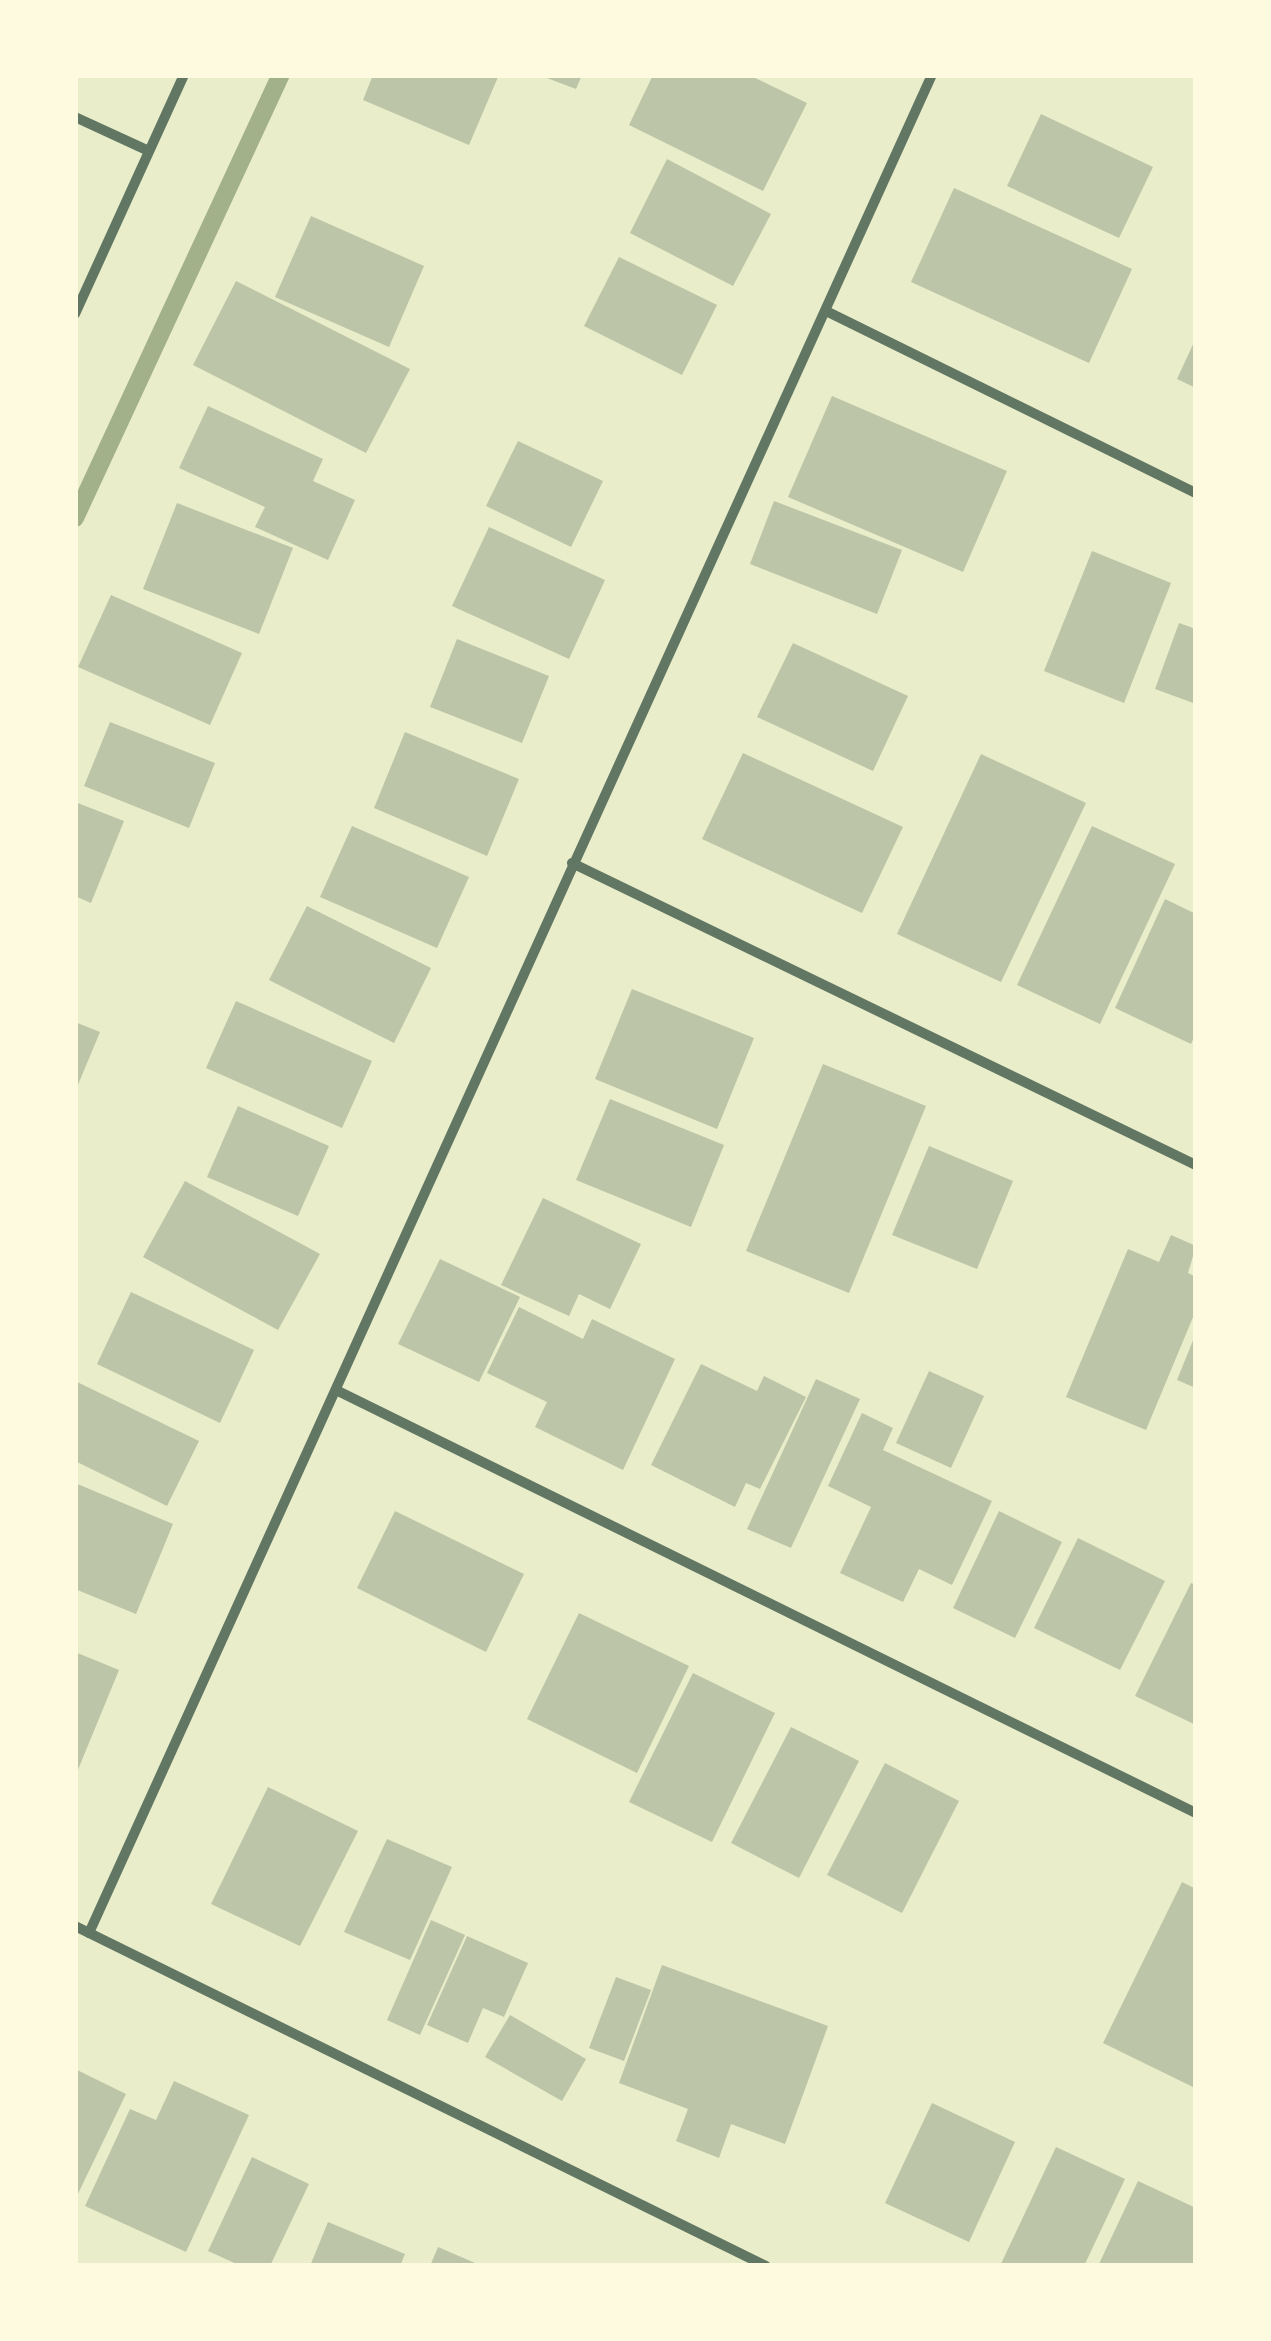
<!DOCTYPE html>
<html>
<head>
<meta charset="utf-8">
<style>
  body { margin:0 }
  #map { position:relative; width:1271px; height:2341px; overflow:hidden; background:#e9edc9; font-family:Lato,sans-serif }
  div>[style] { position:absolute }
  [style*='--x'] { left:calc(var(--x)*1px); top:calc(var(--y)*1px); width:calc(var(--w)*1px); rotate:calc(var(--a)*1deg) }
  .stream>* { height:18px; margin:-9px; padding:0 9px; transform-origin:9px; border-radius:9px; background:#a3b18a }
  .building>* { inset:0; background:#bcc5a7 }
  .minor>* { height:10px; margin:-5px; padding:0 5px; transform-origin:5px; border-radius:5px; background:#617663 }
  span { translate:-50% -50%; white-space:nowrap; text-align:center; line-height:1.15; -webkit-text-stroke:8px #fefae0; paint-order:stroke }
  .frame { position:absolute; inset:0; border:78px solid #fefae0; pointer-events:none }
</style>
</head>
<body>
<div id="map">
  <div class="stream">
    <div style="--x:75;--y:518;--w:489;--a:-65.1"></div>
  </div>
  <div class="building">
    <div style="clip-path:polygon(373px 75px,493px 75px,498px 77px,469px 145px,363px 100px)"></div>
    <div style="clip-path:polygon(539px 75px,582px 75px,576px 89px)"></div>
    <div style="clip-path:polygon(653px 75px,749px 75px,807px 103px,763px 191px,629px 125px)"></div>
    <div style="clip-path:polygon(1041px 114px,1153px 167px,1119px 238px,1007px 186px)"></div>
    <div style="clip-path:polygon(667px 159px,771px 214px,733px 286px,630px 233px)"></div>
    <div style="clip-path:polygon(954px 188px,1132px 269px,1089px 363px,911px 282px)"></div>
    <div style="clip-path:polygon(311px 216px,424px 266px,389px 347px,275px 297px)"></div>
    <div style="clip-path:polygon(619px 257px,717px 305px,682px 375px,584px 326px)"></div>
    <div style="clip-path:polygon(236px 281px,410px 369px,366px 453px,193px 365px)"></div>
    <div style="clip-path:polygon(1196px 338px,1196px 388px,1177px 379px)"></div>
    <div style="clip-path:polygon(832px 396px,1007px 471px,963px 572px,788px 497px)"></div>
    <div style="clip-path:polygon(208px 406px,323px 459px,313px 481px,355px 500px,328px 560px,255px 527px,265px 507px,179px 468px)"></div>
    <div style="clip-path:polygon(518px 441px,603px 481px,571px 547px,486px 506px)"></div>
    <div style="clip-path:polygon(774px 501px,902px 550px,877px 614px,750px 564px)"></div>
    <div style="clip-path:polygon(177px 503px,293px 548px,259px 634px,143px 589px)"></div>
    <div style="clip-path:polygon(489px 527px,605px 580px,569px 659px,452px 606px)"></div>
    <div style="clip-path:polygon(1092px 551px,1171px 583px,1124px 703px,1044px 671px)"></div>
    <div style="clip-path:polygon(111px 595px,242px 653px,210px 725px,78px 667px)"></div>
    <div style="clip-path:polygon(1179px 623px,1196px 629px,1196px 704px,1155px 689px)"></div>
    <div style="clip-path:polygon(457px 639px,549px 676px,522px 743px,430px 707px)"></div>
    <div style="clip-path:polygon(793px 643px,908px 696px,873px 771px,757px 717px)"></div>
    <div style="clip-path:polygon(110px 722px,215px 763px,189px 828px,84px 786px)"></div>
    <div style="clip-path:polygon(405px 732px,519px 779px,487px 856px,374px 808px)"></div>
    <div style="clip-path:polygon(743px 753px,903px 827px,862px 913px,702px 839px)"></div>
    <div style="clip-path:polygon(981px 754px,1086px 803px,1001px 982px,897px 934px)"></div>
    <div style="clip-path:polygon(75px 802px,124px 821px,91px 903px,75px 896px)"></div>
    <div style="clip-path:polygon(352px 826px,469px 877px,437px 948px,320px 897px)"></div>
    <div style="clip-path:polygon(1092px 826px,1175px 864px,1100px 1024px,1017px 985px)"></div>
    <div style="clip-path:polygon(1165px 899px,1196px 914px,1196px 1033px,1191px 1044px,1115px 1008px)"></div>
    <div style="clip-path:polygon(307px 906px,431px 968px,394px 1043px,269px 980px)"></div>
    <div style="clip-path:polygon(632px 989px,754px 1038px,717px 1129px,595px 1079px)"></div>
    <div style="clip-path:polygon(236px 1001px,372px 1061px,342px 1128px,206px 1068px)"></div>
    <div style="clip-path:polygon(75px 1022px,100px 1032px,75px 1092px)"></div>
    <div style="clip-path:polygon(823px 1064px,926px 1106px,849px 1293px,746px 1251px)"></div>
    <div style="clip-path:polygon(610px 1099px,724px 1145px,691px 1227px,576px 1180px)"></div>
    <div style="clip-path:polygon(238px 1106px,329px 1146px,298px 1216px,207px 1177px)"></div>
    <div style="clip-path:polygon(929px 1146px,1013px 1181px,977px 1269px,892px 1235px)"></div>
    <div style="clip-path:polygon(185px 1181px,320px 1254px,278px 1330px,143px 1257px)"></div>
    <div style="clip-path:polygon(543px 1198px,641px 1244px,610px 1309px,579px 1294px,569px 1316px,501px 1285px)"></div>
    <div style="clip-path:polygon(1171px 1235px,1196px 1246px,1188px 1273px,1196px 1277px,1196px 1310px,1146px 1430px,1066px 1397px,1128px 1249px,1159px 1262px)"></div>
    <div style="clip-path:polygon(440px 1259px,520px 1297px,479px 1382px,398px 1344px)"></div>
    <div style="clip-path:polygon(131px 1292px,254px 1350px,220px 1423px,97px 1364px)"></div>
    <div style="clip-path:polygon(519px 1307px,583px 1339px,592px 1319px,675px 1359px,623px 1470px,535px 1427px,547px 1402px,487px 1373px)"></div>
    <div style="clip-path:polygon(1196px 1333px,1196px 1388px,1177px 1380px)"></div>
    <div style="clip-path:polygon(701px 1364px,757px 1391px,764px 1376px,806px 1397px,760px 1489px,746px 1483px,735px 1507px,651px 1465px)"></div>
    <div style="clip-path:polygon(929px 1371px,984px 1396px,951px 1468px,896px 1443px)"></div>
    <div style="clip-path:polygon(816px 1379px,860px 1399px,791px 1548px,747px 1529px)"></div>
    <div style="clip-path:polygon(75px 1381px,199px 1441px,167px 1506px,75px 1461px)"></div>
    <div style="clip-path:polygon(862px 1413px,893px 1428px,883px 1450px,992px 1501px,952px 1585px,919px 1569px,903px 1602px,840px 1573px,871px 1507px,828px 1486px)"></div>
    <div style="clip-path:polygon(75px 1483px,173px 1524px,136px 1614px,75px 1589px)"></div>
    <div style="clip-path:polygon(395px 1511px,524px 1574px,486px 1652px,357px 1588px)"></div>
    <div style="clip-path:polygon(999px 1511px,1062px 1542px,1015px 1638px,953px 1608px)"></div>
    <div style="clip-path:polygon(1078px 1538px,1165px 1581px,1120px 1670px,1034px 1628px)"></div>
    <div style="clip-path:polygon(1191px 1583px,1196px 1585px,1196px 1725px,1135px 1696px)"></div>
    <div style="clip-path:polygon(579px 1613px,689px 1666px,637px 1773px,527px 1719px)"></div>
    <div style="clip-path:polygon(75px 1652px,119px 1670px,75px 1777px)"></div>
    <div style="clip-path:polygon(693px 1673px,775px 1713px,712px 1842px,629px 1802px)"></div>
    <div style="clip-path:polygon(791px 1727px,859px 1761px,799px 1878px,731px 1843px)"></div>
    <div style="clip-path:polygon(885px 1763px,959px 1801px,902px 1913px,827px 1875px)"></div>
    <div style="clip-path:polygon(268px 1787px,358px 1831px,300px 1946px,211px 1904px)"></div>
    <div style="clip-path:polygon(387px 1839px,452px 1867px,410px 1960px,344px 1932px)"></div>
    <div style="clip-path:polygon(1182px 1882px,1196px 1889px,1193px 2087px,1103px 2043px)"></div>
    <div style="clip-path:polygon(431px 1920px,465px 1935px,420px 2035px,387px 2020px)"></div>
    <div style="clip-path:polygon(467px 1936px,528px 1963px,504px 2017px,483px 2008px,468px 2043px,427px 2025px)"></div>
    <div style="clip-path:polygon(662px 1965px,828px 2026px,785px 2144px,731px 2124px,719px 2158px,676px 2141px,688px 2109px,619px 2083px)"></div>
    <div style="clip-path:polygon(616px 1977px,651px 1990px,624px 2061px,589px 2048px)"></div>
    <div style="clip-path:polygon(510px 2015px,586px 2059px,562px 2101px,485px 2057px)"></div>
    <div style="clip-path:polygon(75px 2069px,126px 2094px,75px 2200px)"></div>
    <div style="clip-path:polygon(174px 2081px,249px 2115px,186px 2252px,85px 2206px,130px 2109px,156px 2120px)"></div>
    <div style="clip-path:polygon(932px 2103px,1015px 2142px,969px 2242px,885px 2203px)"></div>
    <div style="clip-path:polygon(1056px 2147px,1125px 2179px,1084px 2266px,1000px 2266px)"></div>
    <div style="clip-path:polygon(252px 2157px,309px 2184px,270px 2266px,241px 2266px,208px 2251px)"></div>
    <div style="clip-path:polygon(1138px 2181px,1196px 2208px,1196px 2266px,1098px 2266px)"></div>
    <div style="clip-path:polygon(328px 2222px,405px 2254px,400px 2266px,310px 2266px)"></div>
    <div style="clip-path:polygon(438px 2247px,482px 2266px,430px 2266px)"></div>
  </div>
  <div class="minor">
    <div style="--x:75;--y:117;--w:81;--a:24.7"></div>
    <div style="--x:826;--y:311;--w:412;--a:26.2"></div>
    <div style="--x:75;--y:314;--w:263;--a:-65.5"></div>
    <div style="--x:572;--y:863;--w:693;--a:25.83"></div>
    <div style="--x:338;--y:1391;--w:956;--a:26.19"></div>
    <div style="--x:75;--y:1926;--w:770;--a:26.2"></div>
    <div style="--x:89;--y:1933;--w:2040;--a:-65.6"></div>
  </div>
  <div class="frame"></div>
</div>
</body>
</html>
